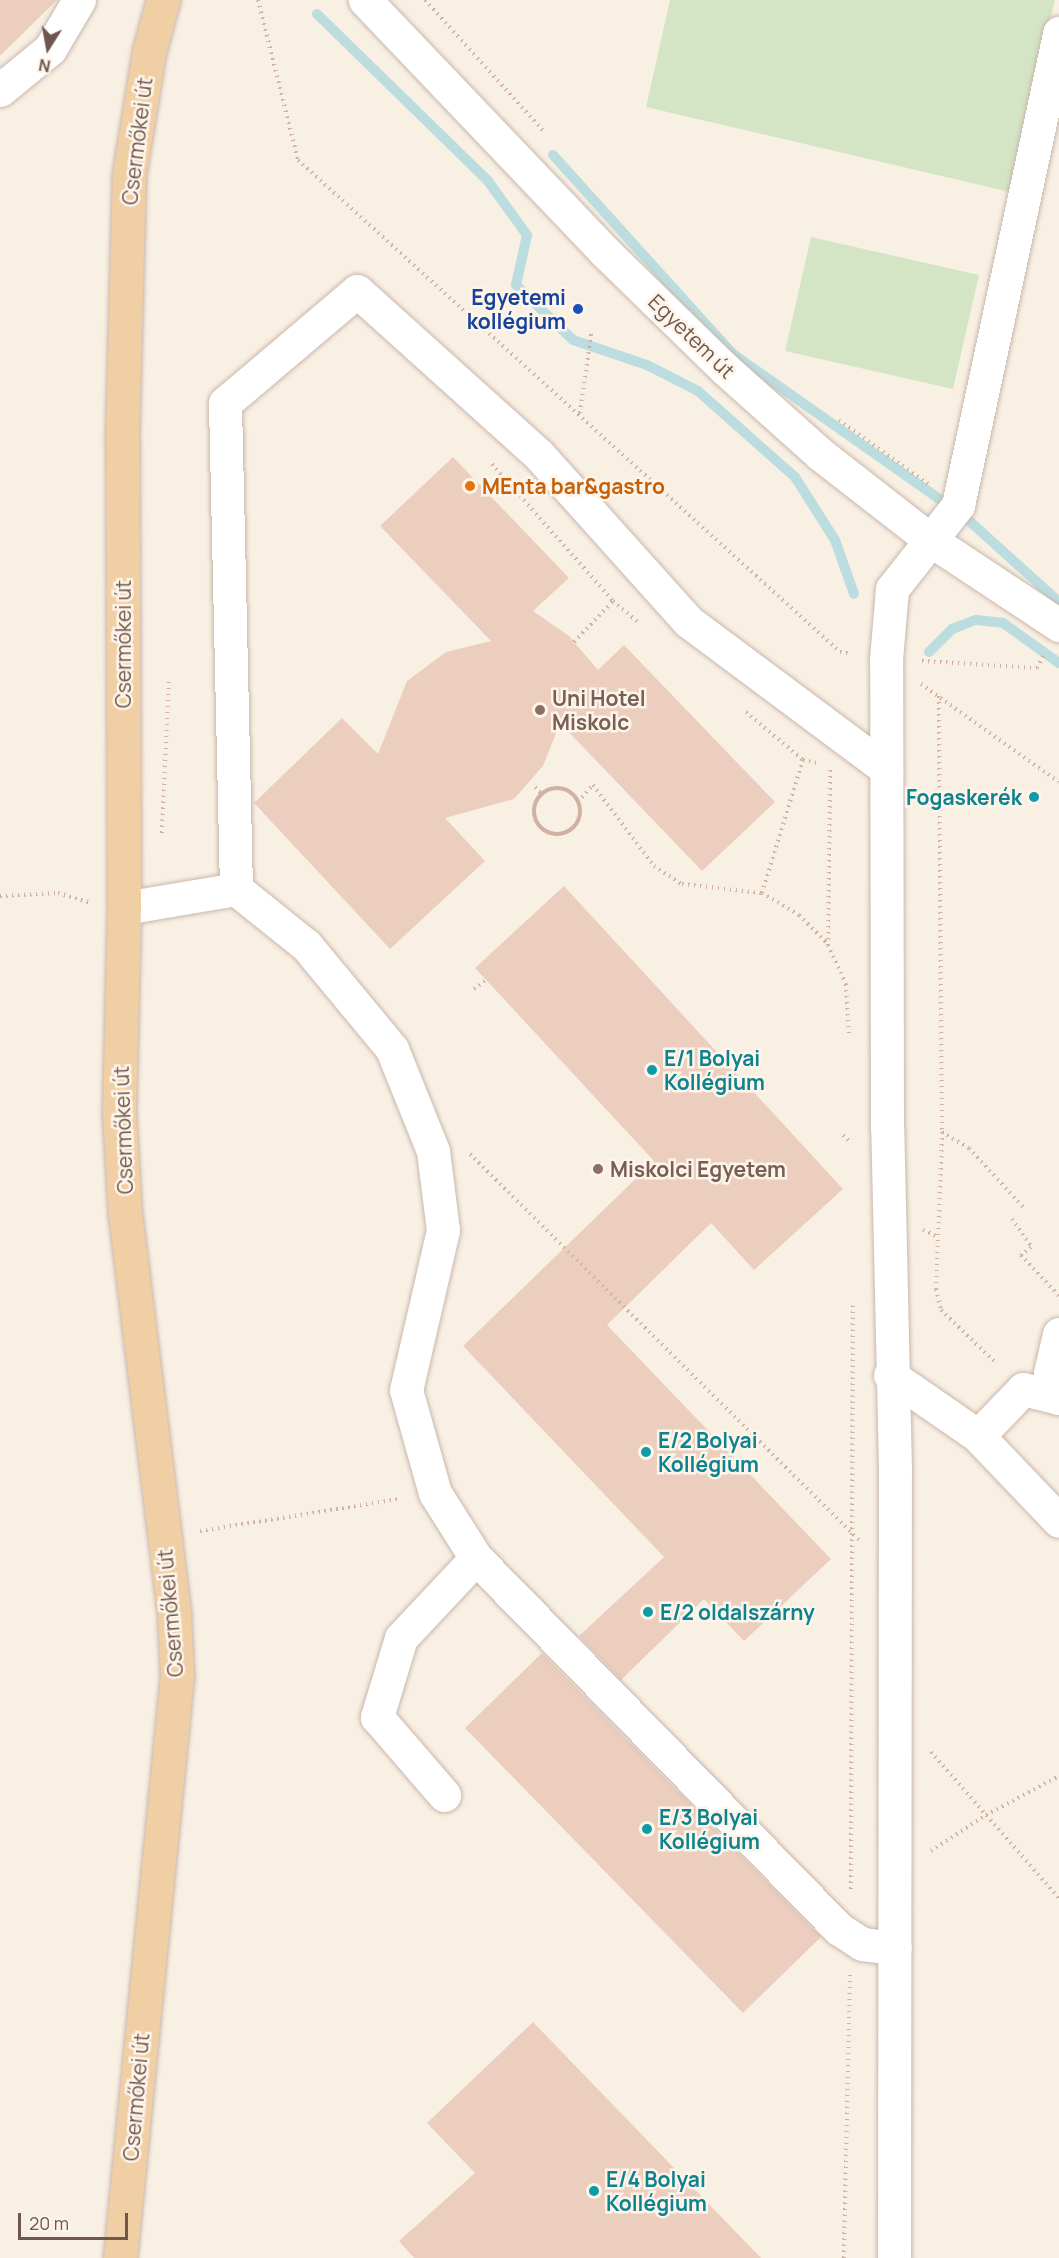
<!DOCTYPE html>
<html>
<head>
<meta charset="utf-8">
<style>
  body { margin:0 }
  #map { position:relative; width:1059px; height:2258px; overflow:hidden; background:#f9f0e4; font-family:Manrope,sans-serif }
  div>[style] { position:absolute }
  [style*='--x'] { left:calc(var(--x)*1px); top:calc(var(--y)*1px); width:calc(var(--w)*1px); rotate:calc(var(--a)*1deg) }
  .green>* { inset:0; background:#d4e5c5 }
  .stream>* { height:10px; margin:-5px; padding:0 5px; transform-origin:5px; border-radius:5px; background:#bbdde0 }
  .building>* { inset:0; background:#eccebf }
  .path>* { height:4px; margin-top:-2px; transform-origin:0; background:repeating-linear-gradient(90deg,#d0b1a3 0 1.5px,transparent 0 6px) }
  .path>.ring { margin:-2px; padding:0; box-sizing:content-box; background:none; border:4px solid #d0b1a3; border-radius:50% }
  .roads { filter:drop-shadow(0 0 2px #c9b7ac) drop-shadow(0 0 2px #c9b7ac) }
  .minor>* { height:33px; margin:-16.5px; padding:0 16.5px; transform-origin:16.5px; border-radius:16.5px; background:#fff }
  .major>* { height:33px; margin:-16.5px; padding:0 16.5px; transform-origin:16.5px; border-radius:16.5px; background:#f1cfa4 }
  .dots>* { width:16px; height:16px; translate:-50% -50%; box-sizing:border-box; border:3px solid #fdf4ea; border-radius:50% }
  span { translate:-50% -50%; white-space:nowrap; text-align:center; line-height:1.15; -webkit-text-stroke:5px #fdf4ea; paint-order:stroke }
  .street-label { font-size:21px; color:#6f574d }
  .transit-label { font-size:21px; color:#164399; font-weight:700 }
  .right { translate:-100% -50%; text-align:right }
  .food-label { font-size:21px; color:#c56008; font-weight:700 }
  .left { translate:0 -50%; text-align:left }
  .education-label { font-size:21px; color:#785e54; font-weight:700 }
  .culture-label { font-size:21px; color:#0d838f; font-weight:700 }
  .north { position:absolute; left:18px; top:18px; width:60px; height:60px; -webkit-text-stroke:4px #fdf4ea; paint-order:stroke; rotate:191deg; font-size:16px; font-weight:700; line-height:24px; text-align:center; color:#6f574d }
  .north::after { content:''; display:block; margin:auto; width:21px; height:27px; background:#6f574d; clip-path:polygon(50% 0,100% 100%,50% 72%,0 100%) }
  .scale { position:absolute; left:18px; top:2213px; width:110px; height:27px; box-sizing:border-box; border:3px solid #6f574d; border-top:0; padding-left:8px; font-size:18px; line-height:21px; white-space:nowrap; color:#6f574d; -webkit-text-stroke:4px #fdf4ea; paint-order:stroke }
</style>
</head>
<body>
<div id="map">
  <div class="green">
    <div style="clip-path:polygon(670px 0,1055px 0,1010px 192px,646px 107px)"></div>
    <div style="clip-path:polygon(811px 237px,979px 275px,953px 389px,785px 351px)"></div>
  </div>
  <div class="stream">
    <div style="--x:317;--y:14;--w:239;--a:44.3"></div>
    <div style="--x:488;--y:181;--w:67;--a:54.2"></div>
    <div style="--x:527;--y:235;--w:51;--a:102.4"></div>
    <div style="--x:516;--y:285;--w:79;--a:44"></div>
    <div style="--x:573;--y:340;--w:78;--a:18.7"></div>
    <div style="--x:647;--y:365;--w:57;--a:27"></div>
    <div style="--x:698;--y:391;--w:130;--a:41.6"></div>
    <div style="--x:795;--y:477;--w:75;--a:57.6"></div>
    <div style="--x:835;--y:540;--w:57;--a:70.6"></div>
    <div style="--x:553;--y:155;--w:268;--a:47.9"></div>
    <div style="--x:733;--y:354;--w:266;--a:35.1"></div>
    <div style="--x:965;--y:517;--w:127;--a:42.1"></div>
    <div style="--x:929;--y:652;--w:33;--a:-45"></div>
    <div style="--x:952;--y:629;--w:26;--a:-21"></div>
    <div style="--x:976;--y:620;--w:27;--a:6"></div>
    <div style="--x:1003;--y:623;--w:69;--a:35.5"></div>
  </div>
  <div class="building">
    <div style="clip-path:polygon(0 0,57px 0,0 56px)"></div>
    <div style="clip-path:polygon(453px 457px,569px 578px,533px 611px,569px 636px,598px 670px,624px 645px,775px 802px,702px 871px,560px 723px,543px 766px,514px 799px,445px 818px,485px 861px,390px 949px,254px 803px,342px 718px,378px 754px,407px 681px,446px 652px,491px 641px,380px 526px)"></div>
    <div style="clip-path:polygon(564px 886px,843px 1189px,754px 1270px,711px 1223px,607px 1325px,831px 1559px,744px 1641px,704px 1599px,621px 1680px,579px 1636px,664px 1557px,463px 1346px,654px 1161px,475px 968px)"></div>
    <div style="clip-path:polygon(542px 1653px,821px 1937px,743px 2013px,465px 1728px)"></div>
    <div style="clip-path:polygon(533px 2022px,761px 2258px,414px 2258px,399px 2241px,475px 2173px,427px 2123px)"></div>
  </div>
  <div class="path">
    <div style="--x:258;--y:0;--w:165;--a:76"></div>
    <div style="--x:298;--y:160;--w:732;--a:42.23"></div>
    <div style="--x:840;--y:652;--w:12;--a:9"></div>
    <div style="--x:425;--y:0;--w:179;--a:47.9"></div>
    <div style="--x:580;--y:413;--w:80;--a:-82.1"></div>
    <div style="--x:839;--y:420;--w:110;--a:35.7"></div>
    <div style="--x:492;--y:464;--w:183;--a:48.5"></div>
    <div style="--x:574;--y:642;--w:57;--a:-46.4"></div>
    <div style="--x:613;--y:601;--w:34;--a:40"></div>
    <div style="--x:922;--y:661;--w:115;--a:3.5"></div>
    <div style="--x:1037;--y:668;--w:15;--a:-62"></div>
    <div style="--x:921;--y:684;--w:169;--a:35.4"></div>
    <div style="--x:939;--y:696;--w:436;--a:89.6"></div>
    <div style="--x:942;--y:1132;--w:157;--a:92.2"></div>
    <div style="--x:936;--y:1289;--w:22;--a:77"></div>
    <div style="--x:941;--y:1310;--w:78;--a:44"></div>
    <div style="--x:746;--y:712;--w:75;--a:40.1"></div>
    <div style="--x:830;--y:770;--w:175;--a:90.7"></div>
    <div style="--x:828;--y:945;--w:43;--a:65.2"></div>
    <div style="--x:846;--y:984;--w:50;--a:86.6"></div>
    <div style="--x:535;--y:787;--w:10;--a:45"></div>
    <div class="ring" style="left:534px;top:788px;width:42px;height:42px"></div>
    <div style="--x:578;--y:802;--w:23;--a:-49"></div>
    <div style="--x:593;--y:785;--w:101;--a:53"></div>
    <div style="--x:654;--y:866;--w:33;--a:33"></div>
    <div style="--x:682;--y:884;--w:81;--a:6.4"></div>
    <div style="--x:762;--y:893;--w:43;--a:30.7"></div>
    <div style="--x:799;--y:915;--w:41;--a:45"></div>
    <div style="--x:162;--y:833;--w:152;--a:-87.4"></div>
    <div style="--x:762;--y:893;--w:139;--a:-72.9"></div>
    <div style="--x:803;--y:760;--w:14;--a:12"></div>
    <div style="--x:0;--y:896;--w:58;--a:-3"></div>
    <div style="--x:58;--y:893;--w:34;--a:17"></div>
    <div style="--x:474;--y:989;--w:15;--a:-37"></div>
    <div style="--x:942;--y:1132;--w:31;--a:31"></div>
    <div style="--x:969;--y:1148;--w:81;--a:47.5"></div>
    <div style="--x:843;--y:1135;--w:11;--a:45"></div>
    <div style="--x:470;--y:1154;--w:548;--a:44.78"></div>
    <div style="--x:1012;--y:1219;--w:32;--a:55"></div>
    <div style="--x:923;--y:1230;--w:14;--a:25"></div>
    <div style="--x:1031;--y:1247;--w:13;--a:141"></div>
    <div style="--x:1021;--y:1255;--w:56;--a:47.2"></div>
    <div style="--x:200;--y:1531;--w:203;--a:-9.1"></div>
    <div style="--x:931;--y:1752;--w:194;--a:48.8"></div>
    <div style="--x:931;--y:1851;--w:66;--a:-33.2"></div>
    <div style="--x:986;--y:1815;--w:83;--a:-28.1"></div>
    <div style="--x:851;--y:1889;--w:586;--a:-89.8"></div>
    <div style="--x:844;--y:2258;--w:283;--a:-88.8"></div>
  </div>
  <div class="roads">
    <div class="minor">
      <div style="--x:365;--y:0;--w:347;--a:46.4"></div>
      <div style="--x:604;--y:251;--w:169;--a:44.3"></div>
      <div style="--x:725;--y:369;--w:127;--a:41.8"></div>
      <div style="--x:820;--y:454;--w:138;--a:37.9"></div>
      <div style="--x:929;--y:539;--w:156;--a:33.5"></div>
      <div style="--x:0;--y:90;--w:65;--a:-39.4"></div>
      <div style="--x:50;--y:49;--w:57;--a:-59.4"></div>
      <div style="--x:236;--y:889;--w:486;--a:-91.3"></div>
      <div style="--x:225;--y:403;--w:173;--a:-40.3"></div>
      <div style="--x:357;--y:291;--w:245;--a:42"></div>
      <div style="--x:539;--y:455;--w:224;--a:48.1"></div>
      <div style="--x:689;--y:622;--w:246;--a:36.7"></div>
      <div style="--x:124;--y:908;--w:114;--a:-9.6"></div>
      <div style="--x:236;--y:889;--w:90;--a:38.7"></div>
      <div style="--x:306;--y:945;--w:135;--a:50.4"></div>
      <div style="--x:392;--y:1049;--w:110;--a:68.1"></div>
      <div style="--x:433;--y:1151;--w:80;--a:82.8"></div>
      <div style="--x:443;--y:1230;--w:164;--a:103"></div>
      <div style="--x:406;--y:1390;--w:107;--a:74.3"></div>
      <div style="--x:435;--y:1493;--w:77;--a:57.8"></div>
      <div style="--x:476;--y:1558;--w:110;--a:133.2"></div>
      <div style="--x:401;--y:1638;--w:83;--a:106.9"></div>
      <div style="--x:377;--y:1717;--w:103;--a:49.3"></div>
      <div style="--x:890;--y:1375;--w:107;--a:34.7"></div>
      <div style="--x:978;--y:1436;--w:117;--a:46.4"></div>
      <div style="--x:1058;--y:1398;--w:26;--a:-108"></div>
      <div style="--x:1050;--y:1373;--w:40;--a:-77"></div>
      <div style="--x:978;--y:1436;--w:65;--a:-46.2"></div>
      <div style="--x:1023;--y:1389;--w:37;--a:14"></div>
      <div style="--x:476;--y:1558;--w:519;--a:45.62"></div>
      <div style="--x:839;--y:1929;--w:27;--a:33"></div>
      <div style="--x:862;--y:1944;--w:33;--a:7"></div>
      <div style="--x:894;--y:2258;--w:789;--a:-89.93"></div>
      <div style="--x:895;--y:1469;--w:341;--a:-91.3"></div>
      <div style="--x:887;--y:1128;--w:469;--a:-90.1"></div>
      <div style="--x:886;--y:659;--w:70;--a:-85.1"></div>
      <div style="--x:892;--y:589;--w:107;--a:-51.8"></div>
      <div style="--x:958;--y:505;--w:483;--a:-77.9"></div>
    </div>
    <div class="major">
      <div style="--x:120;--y:2258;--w:585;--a:-84.41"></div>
      <div style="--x:177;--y:1676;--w:63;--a:-92.7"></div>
      <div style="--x:174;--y:1613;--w:400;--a:-97"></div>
      <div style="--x:125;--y:1216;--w:104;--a:-93.3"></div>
      <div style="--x:119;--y:1112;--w:204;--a:-88.6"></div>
      <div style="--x:124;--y:908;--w:468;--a:-90.2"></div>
      <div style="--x:122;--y:440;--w:265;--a:-88.5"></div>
      <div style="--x:129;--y:175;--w:125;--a:-80.8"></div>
      <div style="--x:149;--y:52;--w:54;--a:-74.9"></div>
    </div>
  </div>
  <div class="dots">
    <div style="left:578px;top:309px;background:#1a4fb4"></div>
    <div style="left:470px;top:486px;background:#e8710a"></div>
    <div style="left:540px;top:710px;background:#8d6e63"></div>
    <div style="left:1034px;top:797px;background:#0f9aa8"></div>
    <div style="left:652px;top:1070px;background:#0f9aa8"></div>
    <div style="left:598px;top:1169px;background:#8d6e63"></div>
    <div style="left:646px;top:1452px;background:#0f9aa8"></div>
    <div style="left:648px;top:1612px;background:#0f9aa8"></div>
    <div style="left:647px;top:1829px;background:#0f9aa8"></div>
    <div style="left:594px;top:2191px;background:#0f9aa8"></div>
  </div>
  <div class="street-label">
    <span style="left:137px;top:141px;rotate:-83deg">Csermőkei út</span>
    <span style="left:692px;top:336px;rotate:44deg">Egyetem út</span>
    <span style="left:123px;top:644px;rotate:-90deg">Csermőkei út</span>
    <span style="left:123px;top:1130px;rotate:-92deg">Csermőkei út</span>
    <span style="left:170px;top:1613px;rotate:-95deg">Csermőkei út</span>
    <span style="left:136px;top:2097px;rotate:-85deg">Csermőkei út</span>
  </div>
  <div class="transit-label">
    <span class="right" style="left:566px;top:309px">Egyetemi<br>kollégium</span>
  </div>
  <div class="food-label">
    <span class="left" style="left:482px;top:486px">MEnta bar&amp;gastro</span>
  </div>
  <div class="education-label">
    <span class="left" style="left:552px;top:710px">Uni Hotel<br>Miskolc</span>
    <span class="left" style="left:610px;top:1169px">Miskolci Egyetem</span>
  </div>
  <div class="culture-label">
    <span class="right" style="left:1022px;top:797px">Fogaskerék</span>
    <span class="left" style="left:664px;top:1070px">E/1 Bolyai<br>Kollégium</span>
    <span class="left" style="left:658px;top:1452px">E/2 Bolyai<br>Kollégium</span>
    <span class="left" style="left:660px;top:1612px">E/2 oldalszárny</span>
    <span class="left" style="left:659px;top:1829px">E/3 Bolyai<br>Kollégium</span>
    <span class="left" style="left:606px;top:2191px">E/4 Bolyai<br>Kollégium</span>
  </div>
  <div class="north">N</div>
  <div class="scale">20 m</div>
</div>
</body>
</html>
